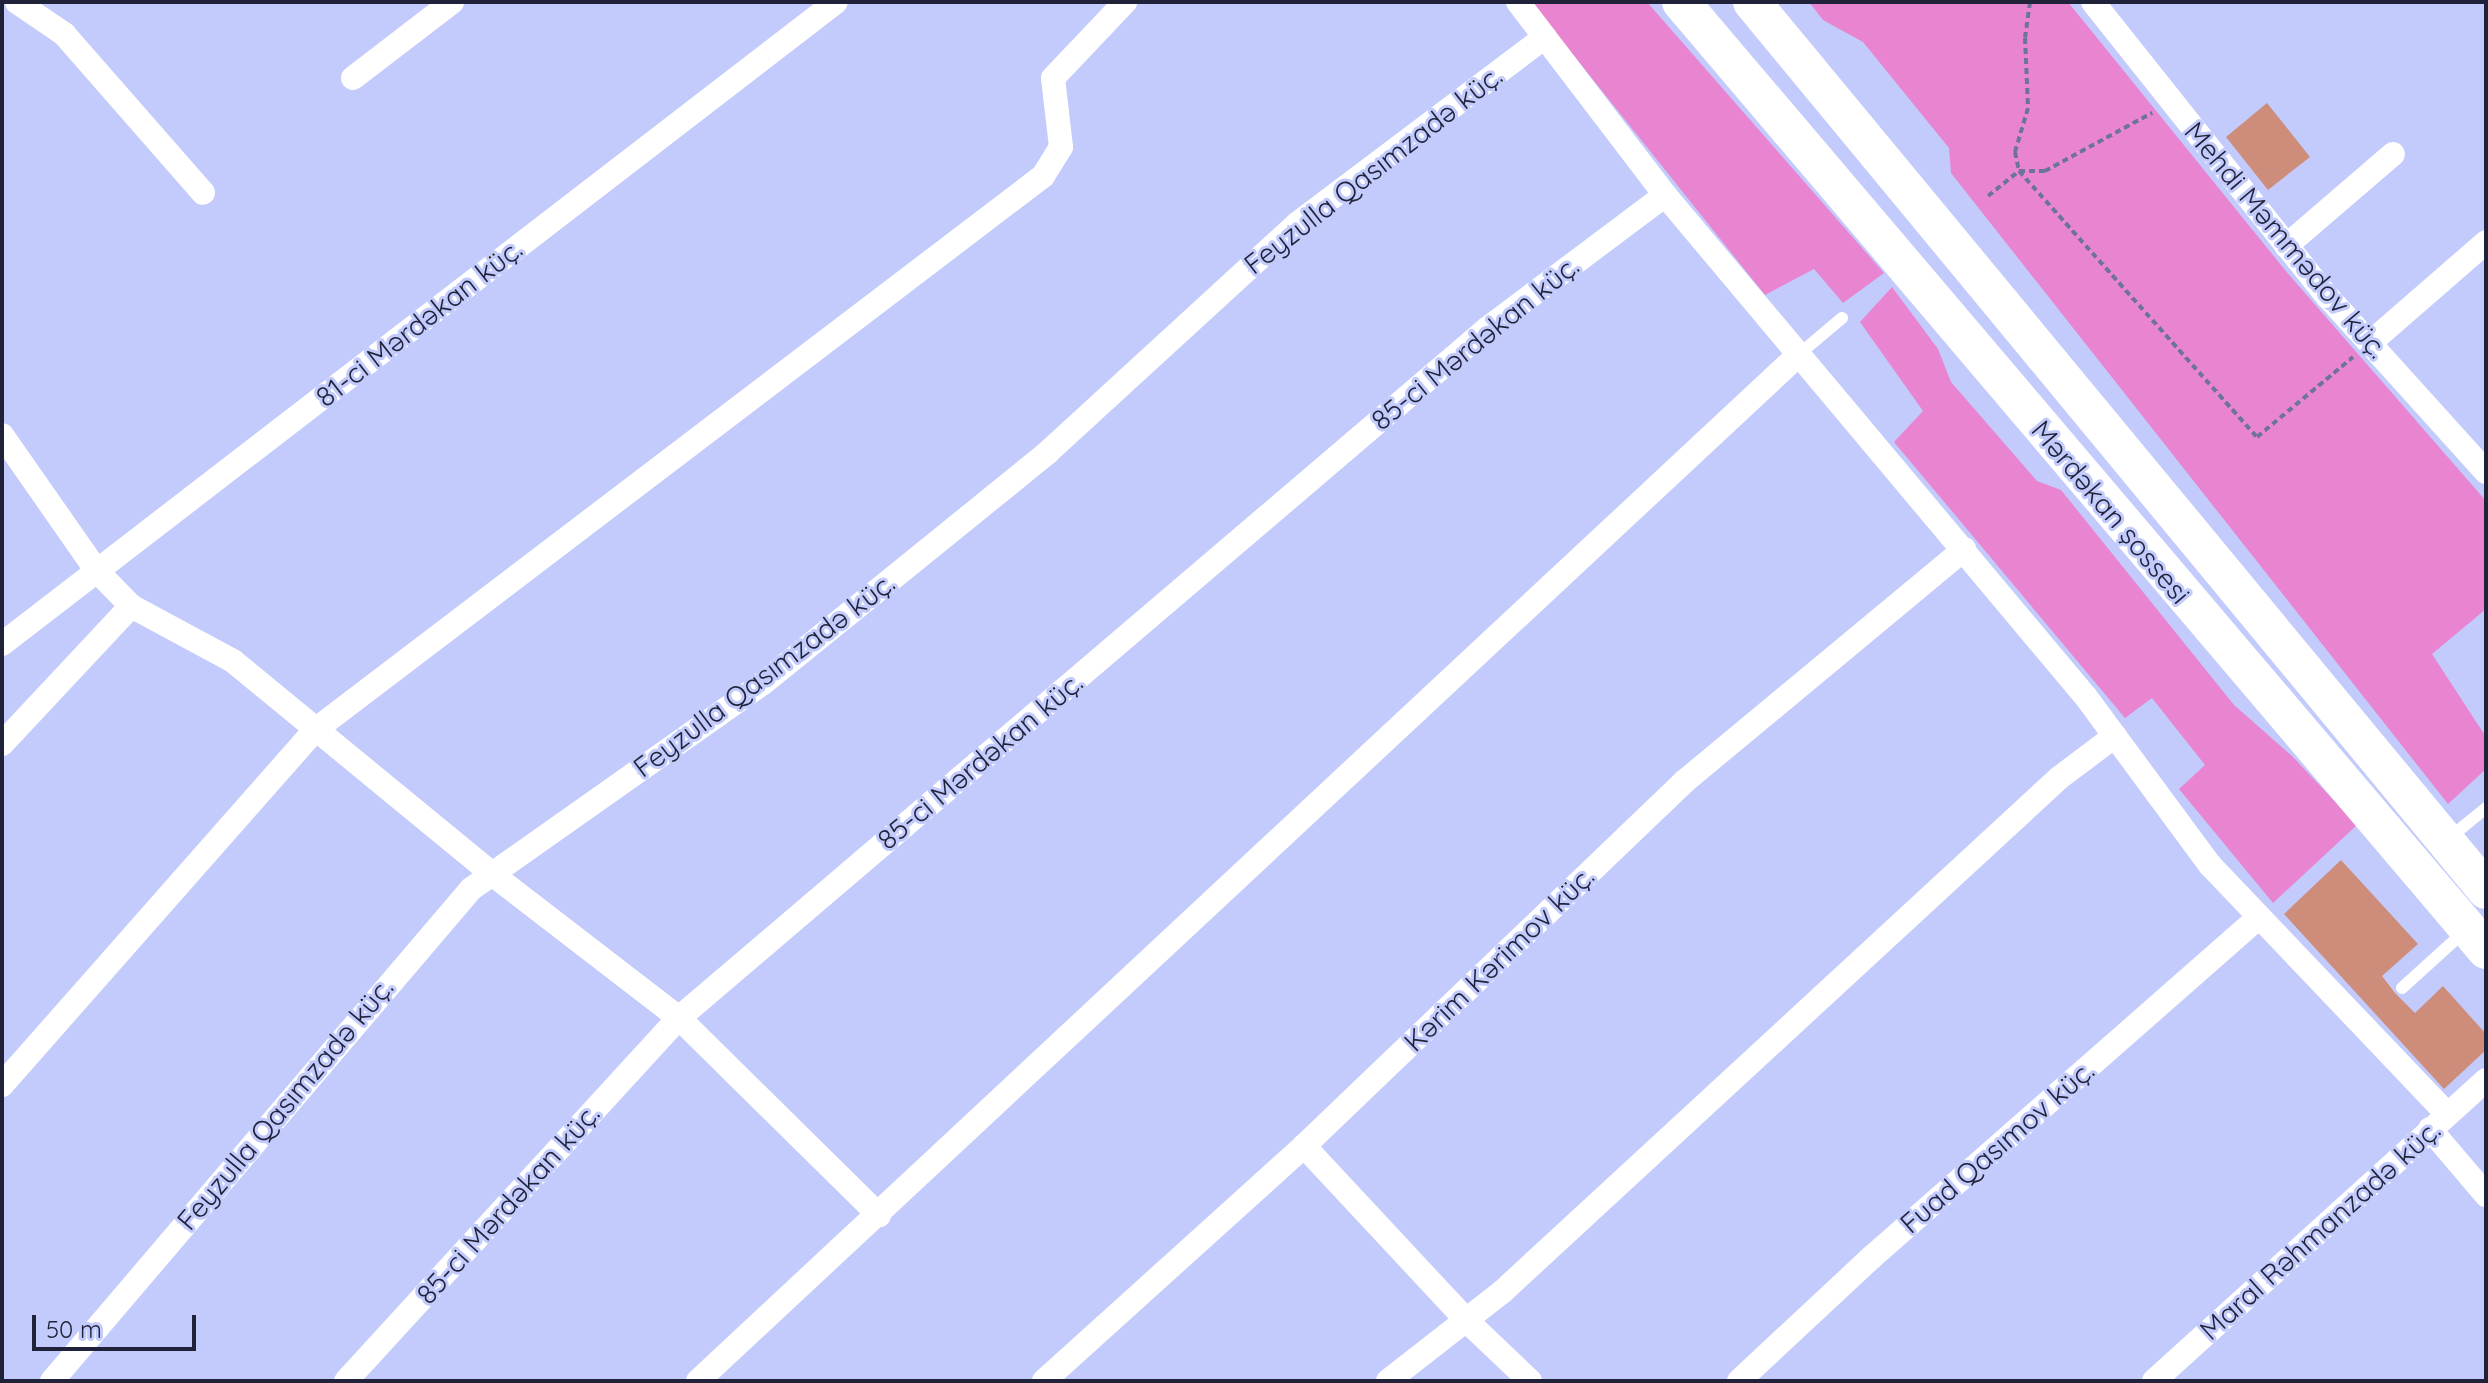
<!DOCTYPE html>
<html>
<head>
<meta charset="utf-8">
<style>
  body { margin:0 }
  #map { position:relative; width:2488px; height:1383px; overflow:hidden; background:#c2cbfb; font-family:Quicksand,sans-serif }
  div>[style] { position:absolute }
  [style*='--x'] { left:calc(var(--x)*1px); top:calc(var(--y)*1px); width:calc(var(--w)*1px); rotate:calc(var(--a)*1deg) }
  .green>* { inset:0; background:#e884d0 }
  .building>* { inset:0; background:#ce8d7b }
  .path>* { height:4px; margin-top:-2px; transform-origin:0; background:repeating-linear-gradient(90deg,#6e7497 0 6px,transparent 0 10px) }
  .service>* { height:12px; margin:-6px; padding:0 6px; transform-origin:6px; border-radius:6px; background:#fff }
  .minor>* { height:24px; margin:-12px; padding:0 12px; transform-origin:12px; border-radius:12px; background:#fff }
  .primary>* { height:38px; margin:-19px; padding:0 19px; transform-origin:19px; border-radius:19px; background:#fff }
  span { translate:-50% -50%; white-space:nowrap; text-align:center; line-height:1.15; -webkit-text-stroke:6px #c2cbfb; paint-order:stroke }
  .street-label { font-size:28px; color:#1f2239 }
  .frame { position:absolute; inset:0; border:4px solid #1f2239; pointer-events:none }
  .scale { position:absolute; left:32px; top:1315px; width:164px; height:36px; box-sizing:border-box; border:4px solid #1f2239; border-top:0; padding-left:10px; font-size:24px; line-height:28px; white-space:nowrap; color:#1f2239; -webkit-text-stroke:6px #c2cbfb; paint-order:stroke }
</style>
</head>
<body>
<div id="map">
  <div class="green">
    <div style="clip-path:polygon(1531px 2px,1647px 2px,1884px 273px,1843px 303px,1814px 269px,1765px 295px)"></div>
    <div style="clip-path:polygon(1809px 2px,2068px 2px,2285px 270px,2486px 501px,2486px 609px,2432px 654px,2486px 737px,2486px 769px,2448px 804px,1951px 173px,1949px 148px,1863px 42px,1823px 20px)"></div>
    <div style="clip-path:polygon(1892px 287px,1938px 349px,1951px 382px,2037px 481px,2061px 490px,2234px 705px,2293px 757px,2357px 825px,2273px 903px,2179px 789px,2205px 765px,2152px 698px,2125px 718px,1894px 442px,1923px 411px,1860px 322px)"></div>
  </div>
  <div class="building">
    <div style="clip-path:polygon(2267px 103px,2310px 157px,2268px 190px,2226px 137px)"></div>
    <div style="clip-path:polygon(2341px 860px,2418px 944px,2382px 976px,2395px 993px,2415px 1013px,2443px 986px,2486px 1034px,2486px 1050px,2444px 1089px,2284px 914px)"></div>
  </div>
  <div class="path">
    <div style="--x:2030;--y:2;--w:36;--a:98"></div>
    <div style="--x:2025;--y:38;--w:70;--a:87.5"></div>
    <div style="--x:2028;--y:108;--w:46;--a:106.5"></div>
    <div style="--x:2015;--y:152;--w:19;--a:78"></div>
    <div style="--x:2019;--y:171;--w:357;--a:48.2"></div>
    <div style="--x:2257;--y:437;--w:125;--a:-39.8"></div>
    <div style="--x:1988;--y:196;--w:40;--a:-39"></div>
    <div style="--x:2019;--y:171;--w:26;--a:0"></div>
    <div style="--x:2045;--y:171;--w:122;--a:-28.5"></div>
  </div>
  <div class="service">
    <div style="--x:1797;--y:356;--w:59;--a:-40.2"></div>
    <div style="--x:2448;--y:839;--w:49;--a:-39.2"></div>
    <div style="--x:2402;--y:988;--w:86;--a:-42.2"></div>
  </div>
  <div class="minor">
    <div style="--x:17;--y:2;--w:57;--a:34.2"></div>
    <div style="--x:64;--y:34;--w:211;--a:48.8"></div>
    <div style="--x:1518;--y:2;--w:243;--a:52.7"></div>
    <div style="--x:1665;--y:195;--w:655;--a:50.02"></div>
    <div style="--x:2086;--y:697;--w:209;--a:53.6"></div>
    <div style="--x:2210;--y:865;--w:344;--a:46.4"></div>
    <div style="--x:2093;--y:2;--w:377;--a:51.5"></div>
    <div style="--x:2328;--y:297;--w:236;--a:47.9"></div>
    <div style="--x:353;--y:78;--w:125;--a:-37.5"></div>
    <div style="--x:2286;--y:246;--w:141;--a:-40.7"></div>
    <div style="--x:2370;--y:343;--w:154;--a:-41"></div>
    <div style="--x:2;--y:435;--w:166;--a:55.1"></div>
    <div style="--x:97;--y:571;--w:49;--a:45.8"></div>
    <div style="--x:131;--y:606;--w:116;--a:28.3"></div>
    <div style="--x:233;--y:661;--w:335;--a:39.4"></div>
    <div style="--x:492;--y:874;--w:236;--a:37.6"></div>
    <div style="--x:679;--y:1018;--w:281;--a:44.6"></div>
    <div style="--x:2;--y:644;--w:1052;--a:-37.59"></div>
    <div style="--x:2;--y:744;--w:189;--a:-46.9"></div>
    <div style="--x:2;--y:1085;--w:473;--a:-48.6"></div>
    <div style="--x:315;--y:730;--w:915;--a:-37.27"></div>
    <div style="--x:1043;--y:176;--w:34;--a:-58"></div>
    <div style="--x:1061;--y:147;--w:69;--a:-96.6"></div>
    <div style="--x:1053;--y:78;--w:105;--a:-46.5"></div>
    <div style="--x:2430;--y:1129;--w:87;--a:49.7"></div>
    <div style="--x:1304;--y:1146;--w:239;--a:47"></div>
    <div style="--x:1467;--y:1321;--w:87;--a:43.6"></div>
    <div style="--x:52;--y:1381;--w:646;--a:-49.58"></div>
    <div style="--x:471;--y:889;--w:356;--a:-35.2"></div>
    <div style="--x:762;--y:684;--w:367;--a:-39"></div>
    <div style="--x:1047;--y:453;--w:340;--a:-42.5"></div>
    <div style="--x:1298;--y:223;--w:309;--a:-37"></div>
    <div style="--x:346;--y:1381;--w:493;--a:-47.5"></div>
    <div style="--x:679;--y:1018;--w:1063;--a:-40.46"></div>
    <div style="--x:1488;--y:328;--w:221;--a:-36.9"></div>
    <div style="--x:698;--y:1381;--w:1503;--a:-43"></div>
    <div style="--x:1044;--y:1381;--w:350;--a:-42.1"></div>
    <div style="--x:1304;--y:1146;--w:528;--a:-43.77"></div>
    <div style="--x:1685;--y:781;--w:363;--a:-39.7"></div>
    <div style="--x:1388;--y:1381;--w:145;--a:-38"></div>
    <div style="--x:1502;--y:1292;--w:758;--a:-42.7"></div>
    <div style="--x:2059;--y:778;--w:70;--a:-36.9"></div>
    <div style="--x:1739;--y:1381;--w:182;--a:-43"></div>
    <div style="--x:1872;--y:1257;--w:514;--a:-41.29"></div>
    <div style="--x:2154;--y:1381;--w:448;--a:-42.2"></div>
  </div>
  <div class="primary">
    <div style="--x:1681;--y:2;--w:1244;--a:49.66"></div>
    <div style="--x:1752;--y:2;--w:1152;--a:50.42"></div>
  </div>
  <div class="street-label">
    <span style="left:1373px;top:170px;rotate:-38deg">Feyzulla Qasımzadə küç.</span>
    <span style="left:2286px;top:240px;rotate:50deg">Mehdi Məmmədov küç.</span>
    <span style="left:419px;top:323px;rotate:-38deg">81-ci Mərdəkan küç.</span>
    <span style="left:1475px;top:343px;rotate:-39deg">85-ci Mərdəkan küç.</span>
    <span style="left:2111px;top:512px;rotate:50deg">Mərdəkan şossesi</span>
    <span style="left:764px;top:675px;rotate:-37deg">Feyzulla Qasımzadə küç.</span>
    <span style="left:980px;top:761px;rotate:-40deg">85-ci Mərdəkan küç.</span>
    <span style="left:1499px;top:959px;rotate:-44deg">Kərim Kərimov küç.</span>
    <span style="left:285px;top:1104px;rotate:-50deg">Feyzulla Qasımzadə küç.</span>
    <span style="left:1997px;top:1147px;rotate:-41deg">Fuad Qasımov küç.</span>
    <span style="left:508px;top:1204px;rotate:-48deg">85-ci Mərdəkan küç.</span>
    <span style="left:2320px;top:1230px;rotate:-42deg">Maral Rəhmanzadə küç.</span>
  </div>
  <div class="frame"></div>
  <div class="scale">50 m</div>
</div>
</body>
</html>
